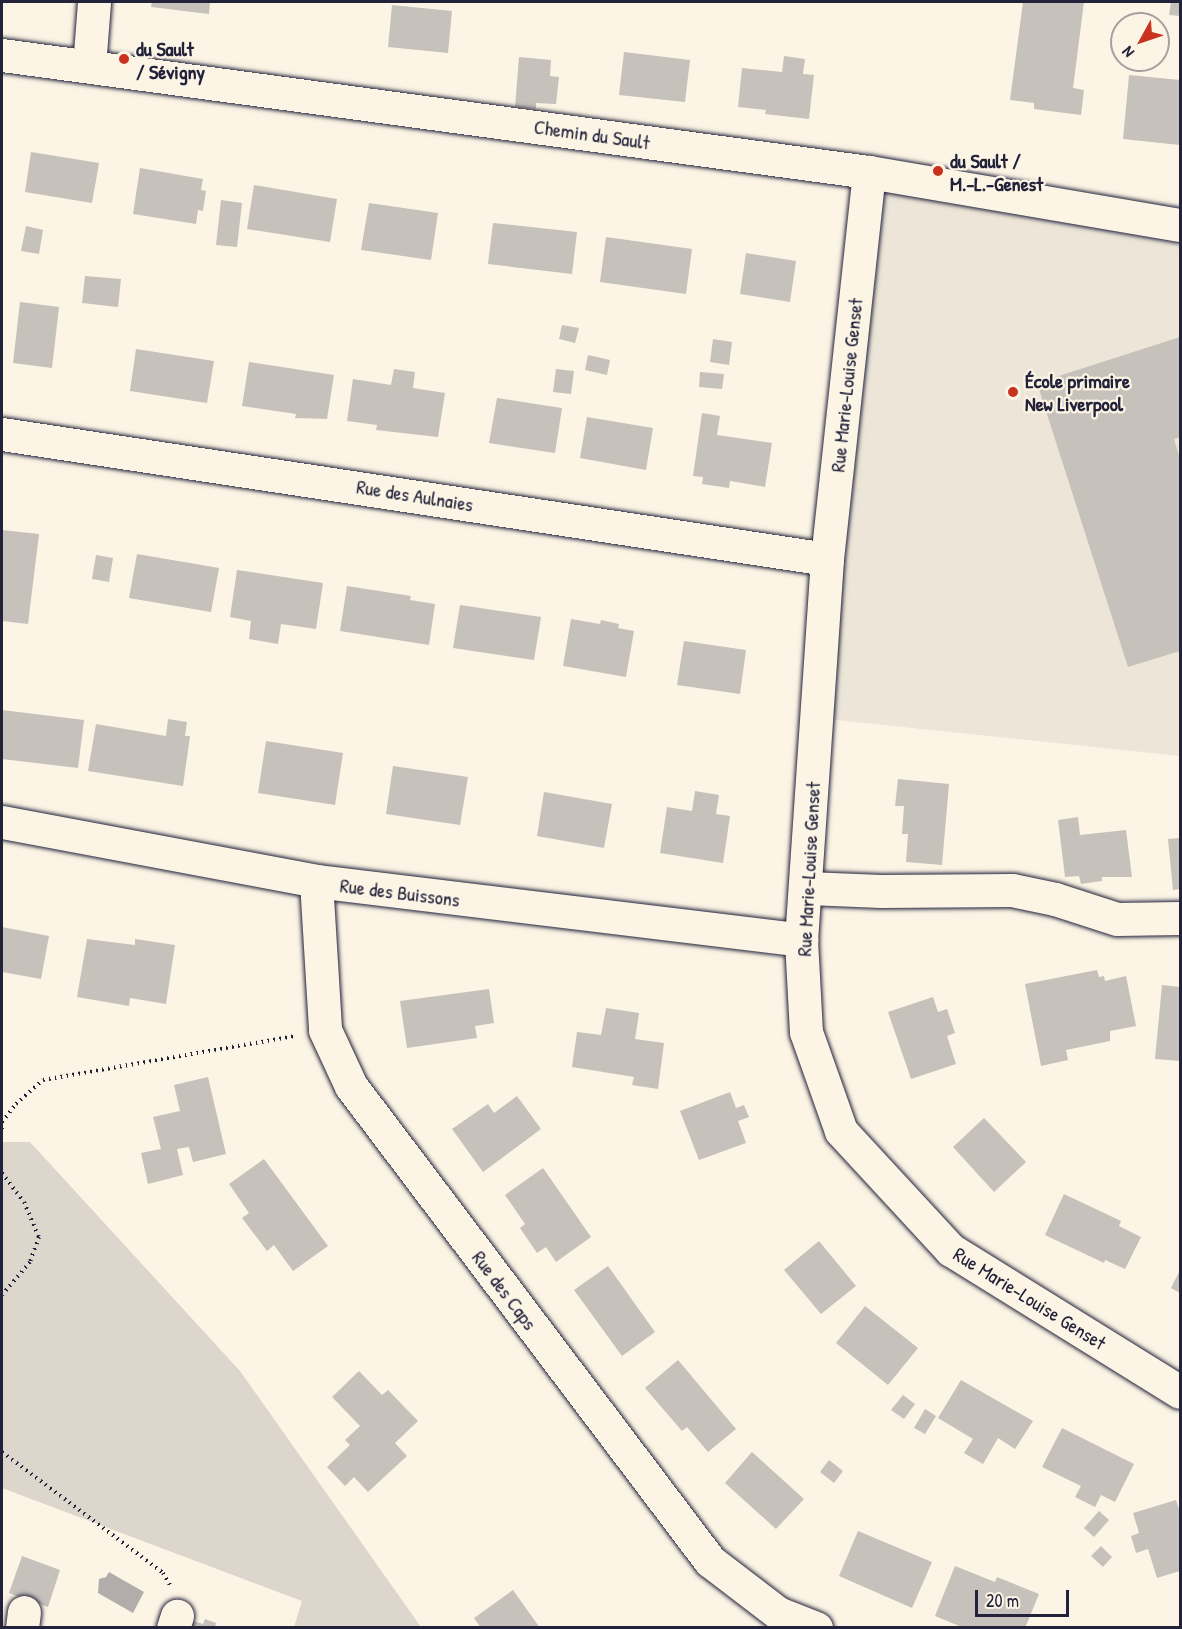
<!DOCTYPE html>
<html>
<head>
<meta charset="utf-8">
<style>
  body { margin:0 }
  #map { position:relative; width:1182px; height:1629px; overflow:hidden; background:#fcf5e5; font-family:"Patrick Hand",sans-serif }
  div>[style] { position:absolute }
  [style*='--x'] { left:calc(var(--x)*1px); top:calc(var(--y)*1px); width:calc(var(--w)*1px); rotate:calc(var(--a)*1deg) }
  .built>* { inset:0; background:#ece5d8 }
  .green>* { inset:0; background:#dcd6cc }
  .water>* { inset:0; background:#b2adab }
  .building>* { inset:0; background:#c6c1bb }
  .path>* { height:4px; margin-top:-2px; transform-origin:0; background:repeating-linear-gradient(90deg,#22223b 0 1.5px,transparent 0 6px) }
  .roads { filter:drop-shadow(0 0 2px #22223b) drop-shadow(0 0 2px #22223b) }
  .street>* { height:33px; margin:-16.5px; padding:0 16.5px; transform-origin:16.5px; border-radius:16.5px; background:#fcf5e5 }
  .secondary>* { height:33px; margin:-16.5px; padding:0 16.5px; transform-origin:16.5px; border-radius:16.5px; background:#fcf5e5 }
  .dots>* { width:16px; height:16px; translate:-50% -50%; box-sizing:border-box; border:3px solid #fcf5e5; border-radius:50% }
  span { translate:-50% -50%; white-space:nowrap; text-align:center; line-height:1.15; -webkit-text-stroke:4.5px #fcf5e5; paint-order:stroke }
  .poi-label { font-size:20px; color:#22223b; font-weight:700 }
  .left { translate:0 -50%; text-align:left }
  .street-label { font-size:20px; color:#22223b }
  .frame { position:absolute; inset:0; border:3px solid #22223b; pointer-events:none }
  .north { position:absolute; left:1110px; top:12px; width:60px; height:60px; box-sizing:border-box; background:#fcf5e5; border:2px solid #a5a1a1; border-radius:50%; rotate:230deg; font-size:16px; font-weight:700; line-height:24px; text-align:center; color:#22223b }
  .north::after { content:''; display:block; margin:auto; width:21px; height:27px; background:#c8321e; clip-path:polygon(50% 0,100% 100%,50% 72%,0 100%) }
  .scale { position:absolute; left:975px; top:1590px; width:94px; height:27px; box-sizing:border-box; border:3px solid #22223b; border-top:0; padding-left:8px; font-size:18px; line-height:21px; white-space:nowrap; color:#22223b; -webkit-text-stroke:4px #fcf5e5; paint-order:stroke }
</style>
</head>
<body>
<div id="map">
  <div class="built">
    <div style="clip-path:polygon(869px 172px,1180px 225px,1180px 756px,817px 718px)"></div>
  </div>
  <div class="green">
    <div style="clip-path:polygon(2px 1142px,30px 1142px,240px 1371px,421px 1627px,294px 1627px,302px 1601px,2px 1488px)"></div>
  </div>
  <div class="water">
    <div style="clip-path:polygon(109px 1572px,144px 1592px,133px 1613px,98px 1593px,99px 1579px,106px 1577px)"></div>
  </div>
  <div class="building">
    <div style="clip-path:polygon(152px 2px,210px 2px,209px 14px,151px 7px)"></div>
    <div style="clip-path:polygon(1023px 2px,1084px 2px,1073px 88px,1084px 90px,1081px 115px,1034px 109px,1034px 103px,1010px 100px)"></div>
    <div style="clip-path:polygon(1171px 2px,1180px 2px,1180px 16px,1169px 15px)"></div>
    <div style="clip-path:polygon(392px 5px,452px 11px,448px 53px,388px 47px)"></div>
    <div style="clip-path:polygon(624px 52px,690px 60px,685px 102px,619px 95px)"></div>
    <div style="clip-path:polygon(784px 56px,805px 59px,803px 74px,814px 75px,809px 119px,765px 114px,766px 110px,738px 107px,742px 68px,782px 72px)"></div>
    <div style="clip-path:polygon(519px 57px,551px 60px,550px 76px,559px 77px,556px 104px,536px 103px,536px 109px,515px 107px)"></div>
    <div style="clip-path:polygon(1129px 75px,1180px 80px,1180px 145px,1123px 139px)"></div>
    <div style="clip-path:polygon(31px 152px,99px 163px,92px 203px,25px 192px)"></div>
    <div style="clip-path:polygon(140px 168px,203px 179px,201px 190px,206px 191px,203px 211px,198px 210px,196px 224px,133px 214px)"></div>
    <div style="clip-path:polygon(254px 185px,337px 199px,330px 242px,247px 229px)"></div>
    <div style="clip-path:polygon(221px 200px,242px 203px,237px 247px,216px 245px)"></div>
    <div style="clip-path:polygon(369px 203px,438px 213px,431px 260px,361px 250px)"></div>
    <div style="clip-path:polygon(493px 223px,577px 232px,572px 274px,488px 264px)"></div>
    <div style="clip-path:polygon(26px 226px,43px 230px,39px 254px,21px 251px)"></div>
    <div style="clip-path:polygon(606px 237px,692px 249px,686px 294px,600px 282px)"></div>
    <div style="clip-path:polygon(746px 253px,796px 261px,790px 302px,740px 294px)"></div>
    <div style="clip-path:polygon(85px 276px,121px 279px,118px 307px,82px 303px)"></div>
    <div style="clip-path:polygon(20px 302px,59px 307px,52px 368px,13px 363px)"></div>
    <div style="clip-path:polygon(562px 325px,579px 328px,575px 343px,559px 339px)"></div>
    <div style="clip-path:polygon(1180px 337px,1180px 437px,1174px 439px,1180px 459px,1180px 651px,1128px 667px,1037px 383px)"></div>
    <div style="clip-path:polygon(713px 339px,732px 342px,729px 365px,710px 362px)"></div>
    <div style="clip-path:polygon(136px 349px,214px 361px,207px 403px,130px 391px)"></div>
    <div style="clip-path:polygon(588px 355px,610px 360px,607px 375px,585px 370px)"></div>
    <div style="clip-path:polygon(249px 362px,334px 375px,327px 419px,295px 418px,296px 414px,242px 406px)"></div>
    <div style="clip-path:polygon(394px 369px,415px 372px,413px 388px,445px 393px,438px 437px,376px 430px,377px 425px,347px 421px,353px 379px,391px 385px)"></div>
    <div style="clip-path:polygon(556px 369px,574px 371px,571px 394px,553px 392px)"></div>
    <div style="clip-path:polygon(700px 372px,724px 374px,722px 389px,699px 387px)"></div>
    <div style="clip-path:polygon(497px 398px,562px 408px,555px 453px,489px 443px)"></div>
    <div style="clip-path:polygon(702px 413px,720px 416px,717px 435px,772px 443px,765px 487px,730px 481px,729px 488px,702px 484px,703px 477px,693px 476px)"></div>
    <div style="clip-path:polygon(587px 417px,653px 428px,646px 470px,580px 458px)"></div>
    <div style="clip-path:polygon(2px 530px,39px 534px,28px 624px,2px 621px)"></div>
    <div style="clip-path:polygon(137px 554px,219px 568px,211px 612px,129px 598px)"></div>
    <div style="clip-path:polygon(96px 555px,113px 558px,109px 582px,92px 579px)"></div>
    <div style="clip-path:polygon(237px 570px,323px 583px,316px 629px,281px 624px,278px 644px,249px 639px,251px 621px,230px 617px)"></div>
    <div style="clip-path:polygon(347px 586px,411px 596px,410px 600px,435px 604px,429px 645px,340px 631px)"></div>
    <div style="clip-path:polygon(460px 605px,541px 617px,534px 660px,453px 648px)"></div>
    <div style="clip-path:polygon(571px 619px,600px 624px,601px 620px,619px 624px,618px 628px,634px 631px,626px 677px,563px 666px)"></div>
    <div style="clip-path:polygon(684px 641px,746px 650px,740px 694px,677px 685px)"></div>
    <div style="clip-path:polygon(2px 710px,84px 720px,78px 768px,2px 759px)"></div>
    <div style="clip-path:polygon(168px 719px,187px 722px,185px 736px,190px 736px,183px 786px,88px 771px,96px 724px,166px 736px)"></div>
    <div style="clip-path:polygon(266px 741px,343px 753px,335px 805px,258px 793px)"></div>
    <div style="clip-path:polygon(393px 766px,468px 777px,460px 825px,386px 814px)"></div>
    <div style="clip-path:polygon(898px 779px,949px 784px,942px 865px,906px 862px,908px 834px,902px 834px,904px 806px,895px 806px)"></div>
    <div style="clip-path:polygon(695px 791px,719px 795px,716px 814px,730px 816px,723px 863px,660px 853px,667px 807px,692px 811px)"></div>
    <div style="clip-path:polygon(544px 792px,612px 804px,604px 848px,537px 836px)"></div>
    <div style="clip-path:polygon(1078px 817px,1080px 835px,1126px 830px,1132px 877px,1102px 877px,1102px 881px,1081px 884px,1079px 876px,1065px 877px,1058px 820px)"></div>
    <div style="clip-path:polygon(1180px 838px,1180px 889px,1173px 890px,1168px 839px)"></div>
    <div style="clip-path:polygon(2px 927px,49px 936px,41px 979px,2px 972px)"></div>
    <div style="clip-path:polygon(87px 939px,135px 945px,135px 939px,175px 945px,166px 1004px,130px 998px,129px 1006px,77px 997px)"></div>
    <div style="clip-path:polygon(1097px 970px,1099px 977px,1104px 976px,1105px 981px,1126px 976px,1136px 1026px,1110px 1031px,1110px 1041px,1066px 1050px,1068px 1060px,1041px 1066px,1025px 984px)"></div>
    <div style="clip-path:polygon(1162px 985px,1180px 987px,1180px 1061px,1155px 1059px)"></div>
    <div style="clip-path:polygon(489px 989px,494px 1023px,475px 1026px,477px 1038px,407px 1048px,400px 1001px)"></div>
    <div style="clip-path:polygon(933px 997px,938px 1012px,947px 1009px,955px 1033px,947px 1036px,956px 1064px,911px 1079px,888px 1012px)"></div>
    <div style="clip-path:polygon(606px 1008px,639px 1013px,635px 1039px,664px 1043px,658px 1089px,632px 1085px,634px 1077px,572px 1067px,577px 1032px,601px 1035px)"></div>
    <div style="clip-path:polygon(208px 1077px,226px 1154px,193px 1162px,189px 1147px,177px 1149px,183px 1175px,148px 1184px,141px 1153px,161px 1149px,153px 1117px,180px 1111px,174px 1085px)"></div>
    <div style="clip-path:polygon(730px 1092px,736px 1108px,744px 1105px,749px 1117px,738px 1121px,746px 1143px,699px 1160px,680px 1111px)"></div>
    <div style="clip-path:polygon(517px 1096px,541px 1129px,483px 1172px,452px 1129px,488px 1104px,494px 1113px)"></div>
    <div style="clip-path:polygon(984px 1118px,1026px 1162px,994px 1192px,953px 1147px)"></div>
    <div style="clip-path:polygon(264px 1159px,328px 1246px,293px 1271px,274px 1245px,267px 1251px,242px 1218px,249px 1213px,229px 1184px)"></div>
    <div style="clip-path:polygon(543px 1168px,591px 1237px,556px 1262px,546px 1247px,537px 1253px,520px 1228px,525px 1224px,505px 1195px)"></div>
    <div style="clip-path:polygon(1064px 1194px,1121px 1221px,1119px 1226px,1141px 1237px,1125px 1269px,1105px 1260px,1104px 1263px,1045px 1235px)"></div>
    <div style="clip-path:polygon(819px 1241px,856px 1286px,821px 1314px,784px 1270px)"></div>
    <div style="clip-path:polygon(608px 1266px,655px 1332px,622px 1356px,574px 1290px)"></div>
    <div style="clip-path:polygon(1180px 1270px,1180px 1293px,1171px 1288px)"></div>
    <div style="clip-path:polygon(865px 1306px,918px 1348px,888px 1385px,836px 1343px)"></div>
    <div style="clip-path:polygon(678px 1360px,736px 1429px,708px 1452px,687px 1427px,682px 1431px,645px 1388px)"></div>
    <div style="clip-path:polygon(359px 1371px,382px 1395px,388px 1390px,418px 1421px,395px 1443px,407px 1456px,368px 1492px,354px 1477px,345px 1486px,327px 1467px,350px 1445px,345px 1440px,360px 1426px,332px 1397px)"></div>
    <div style="clip-path:polygon(961px 1380px,1033px 1421px,1015px 1449px,998px 1438px,983px 1464px,964px 1453px,973px 1439px,938px 1418px)"></div>
    <div style="clip-path:polygon(903px 1395px,915px 1404px,904px 1419px,891px 1410px)"></div>
    <div style="clip-path:polygon(925px 1409px,936px 1416px,925px 1434px,914px 1428px)"></div>
    <div style="clip-path:polygon(1062px 1428px,1134px 1464px,1115px 1502px,1101px 1495px,1095px 1507px,1075px 1497px,1081px 1486px,1042px 1467px)"></div>
    <div style="clip-path:polygon(752px 1452px,804px 1499px,776px 1529px,725px 1483px)"></div>
    <div style="clip-path:polygon(829px 1460px,843px 1471px,834px 1483px,820px 1472px)"></div>
    <div style="clip-path:polygon(1176px 1500px,1180px 1512px,1180px 1571px,1157px 1578px,1148px 1549px,1136px 1553px,1131px 1536px,1139px 1533px,1133px 1513px)"></div>
    <div style="clip-path:polygon(1099px 1511px,1109px 1520px,1094px 1537px,1084px 1528px)"></div>
    <div style="clip-path:polygon(858px 1531px,932px 1562px,912px 1608px,839px 1576px)"></div>
    <div style="clip-path:polygon(1101px 1546px,1112px 1557px,1103px 1567px,1091px 1556px)"></div>
    <div style="clip-path:polygon(22px 1556px,60px 1570px,48px 1607px,9px 1593px)"></div>
    <div style="clip-path:polygon(955px 1566px,995px 1582px,997px 1577px,1039px 1594px,1025px 1628px,964px 1628px,935px 1616px)"></div>
    <div style="clip-path:polygon(513px 1590px,540px 1628px,481px 1628px,474px 1618px)"></div>
    <div style="clip-path:polygon(205px 1619px,216px 1623px,215px 1628px,187px 1628px,189px 1620px,203px 1624px)"></div>
  </div>
  <div class="path">
    <div style="--x:2;--y:1129;--w:7;--a:-90"></div>
    <div style="--x:2;--y:1122;--w:23;--a:-52"></div>
    <div style="--x:16;--y:1104;--w:36;--a:-42"></div>
    <div style="--x:43;--y:1080;--w:256;--a:-9.9"></div>
    <div style="--x:2;--y:1173;--w:36;--a:53"></div>
    <div style="--x:24;--y:1202;--w:38;--a:67"></div>
    <div style="--x:39;--y:1237;--w:27;--a:110"></div>
    <div style="--x:30;--y:1262;--w:43;--a:130.3"></div>
    <div style="--x:2;--y:1452;--w:201;--a:36.9"></div>
    <div style="--x:163;--y:1573;--w:14;--a:60"></div>
  </div>
  <div class="roads">
    <div class="street">
      <div style="--x:89;--y:66;--w:64;--a:-85.5"></div>
      <div style="--x:869;--y:172;--w:389;--a:96.2"></div>
      <div style="--x:827;--y:559;--w:382;--a:93.9"></div>
      <div style="--x:801;--y:940;--w:92;--a:86.9"></div>
      <div style="--x:806;--y:1032;--w:105;--a:70.5"></div>
      <div style="--x:841;--y:1131;--w:162;--a:47.3"></div>
      <div style="--x:951;--y:1250;--w:269;--a:31.8"></div>
      <div style="--x:2;--y:434;--w:834;--a:8.62"></div>
      <div style="--x:2;--y:822;--w:319;--a:10.6"></div>
      <div style="--x:316;--y:881;--w:489;--a:6.9"></div>
      <div style="--x:316;--y:881;--w:149;--a:86.5"></div>
      <div style="--x:325;--y:1030;--w:62;--a:65.1"></div>
      <div style="--x:351;--y:1086;--w:595;--a:52.92"></div>
      <div style="--x:710;--y:1561;--w:86;--a:37.4"></div>
      <div style="--x:778;--y:1613;--w:41;--a:21.5"></div>
      <div style="--x:805;--y:888;--w:76;--a:2.3"></div>
      <div style="--x:881;--y:891;--w:131;--a:-0.4"></div>
      <div style="--x:1012;--y:890;--w:44;--a:11.8"></div>
      <div style="--x:1055;--y:899;--w:65;--a:17.9"></div>
      <div style="--x:1117;--y:919;--w:63;--a:-0.9"></div>
      <div style="--x:22;--y:1628;--w:16;--a:-83"></div>
      <div style="--x:173;--y:1628;--w:13;--a:-72"></div>
    </div>
    <div class="secondary">
      <div style="--x:2;--y:55;--w:875;--a:7.69"></div>
      <div style="--x:869;--y:172;--w:315;--a:9.7"></div>
    </div>
  </div>
  <div class="dots">
    <div style="left:124px;top:59px;background:#c8321e"></div>
    <div style="left:938px;top:171px;background:#c8321e"></div>
    <div style="left:1013px;top:392px;background:#c8321e"></div>
  </div>
  <div class="poi-label">
    <span class="left" style="left:136px;top:60px">du Sault<br>/ Sévigny</span>
    <span class="left" style="left:950px;top:172px">du Sault /<br>M.-L.-Genest</span>
    <span class="left" style="left:1025px;top:392px">École primaire<br>New Liverpool</span>
  </div>
  <div class="street-label">
    <span style="left:592px;top:134px;rotate:8deg">Chemin du Sault</span>
    <span style="left:846px;top:385px;rotate:-84deg">Rue Marie-Louise Genset</span>
    <span style="left:415px;top:495px;rotate:9deg">Rue des Aulnaies</span>
    <span style="left:808px;top:869px;rotate:-87deg">Rue Marie-Louise Genset</span>
    <span style="left:400px;top:892px;rotate:7deg">Rue des Buissons</span>
    <span style="left:505px;top:1290px;rotate:53deg">Rue des Caps</span>
    <span style="left:1030px;top:1298px;rotate:32deg">Rue Marie-Louise Genset</span>
  </div>
  <div class="frame"></div>
  <div class="north">N</div>
  <div class="scale">20 m</div>
</div>
</body>
</html>
